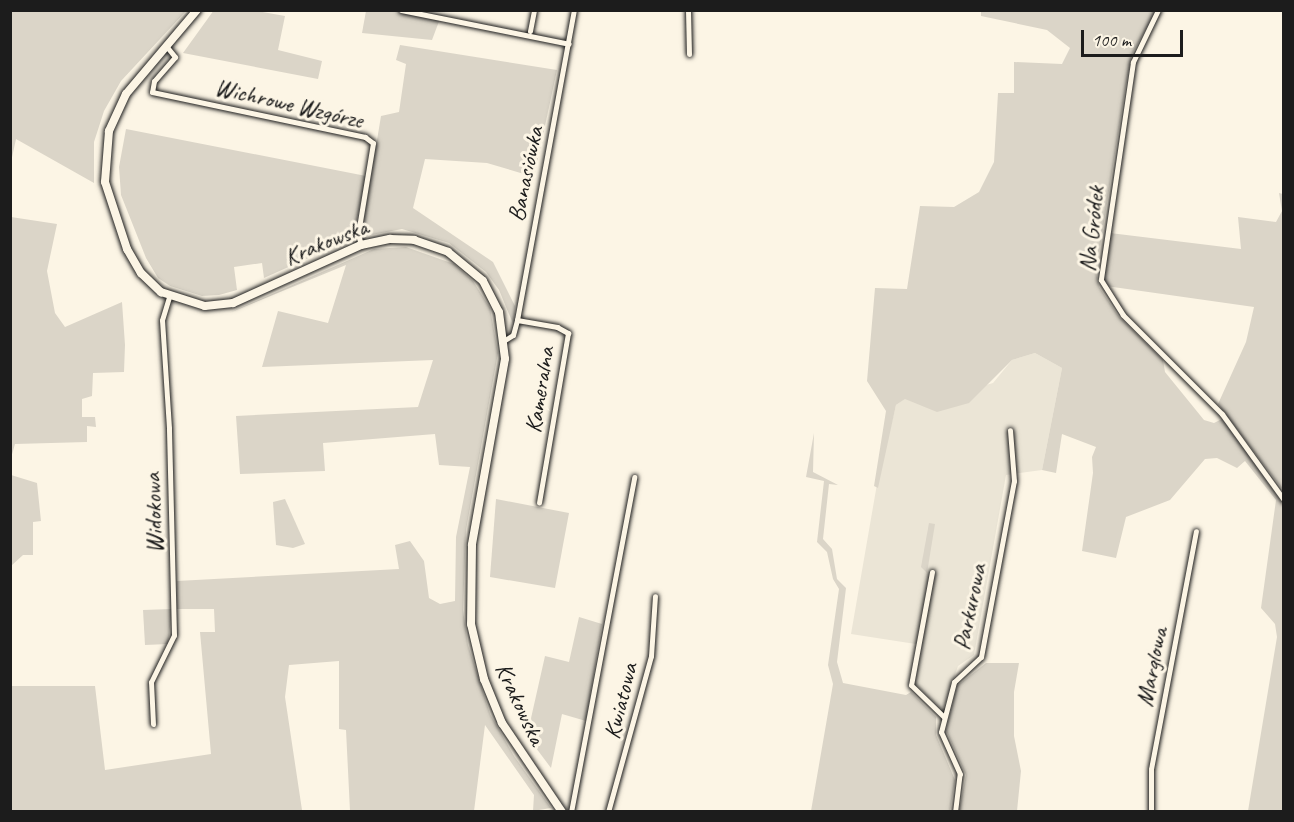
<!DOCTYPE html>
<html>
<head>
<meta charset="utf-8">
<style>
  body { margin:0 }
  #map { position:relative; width:1294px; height:822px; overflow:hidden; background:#fcf5e5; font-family:Caveat,sans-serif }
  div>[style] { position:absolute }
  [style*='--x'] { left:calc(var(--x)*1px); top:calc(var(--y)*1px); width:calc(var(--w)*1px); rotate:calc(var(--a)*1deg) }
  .built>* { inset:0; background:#ebe5d6 }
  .green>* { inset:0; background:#dbd5c8 }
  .roads { filter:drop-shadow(0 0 2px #1c1c1c) drop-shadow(0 0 2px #1c1c1c) }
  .minor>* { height:5px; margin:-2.5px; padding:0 2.5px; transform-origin:2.5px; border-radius:2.5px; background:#fcf5e5 }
  .secondary>* { height:8px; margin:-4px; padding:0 4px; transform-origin:4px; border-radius:4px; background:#fcf5e5 }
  span { translate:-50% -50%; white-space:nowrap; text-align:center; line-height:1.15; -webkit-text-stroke:6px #fcf5e5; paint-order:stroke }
  .street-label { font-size:24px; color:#1c1c1c }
  .frame { position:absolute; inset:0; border:12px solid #1c1c1c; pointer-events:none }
  .scale { position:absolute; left:1081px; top:30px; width:102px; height:27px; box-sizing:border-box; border:3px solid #1c1c1c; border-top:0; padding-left:8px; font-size:18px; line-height:21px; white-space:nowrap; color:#1c1c1c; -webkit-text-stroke:4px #fcf5e5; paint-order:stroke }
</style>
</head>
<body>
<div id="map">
  <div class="built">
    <div style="clip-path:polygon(1035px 353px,1062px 368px,1042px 470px,1006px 475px,974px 655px,958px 666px,944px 707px,940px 708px,915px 683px,922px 645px,851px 634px,877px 484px,896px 405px,906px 398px,920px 404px,993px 383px,1012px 360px)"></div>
  </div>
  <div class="green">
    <div style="clip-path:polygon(11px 10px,186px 11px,121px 81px,104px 111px,94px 142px,94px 183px,16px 139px,11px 162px)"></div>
    <div style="clip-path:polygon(214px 10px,257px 11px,285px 16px,278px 50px,322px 61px,318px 79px,183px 53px)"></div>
    <div style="clip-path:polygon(366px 11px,416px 11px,441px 16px,432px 40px,362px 33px)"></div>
    <div style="clip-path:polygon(981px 11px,1156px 11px,1132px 54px,1126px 84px,1096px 272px,1099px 287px,1119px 317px,1163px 360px,1165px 372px,1204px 420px,1214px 423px,1222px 419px,1230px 427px,1272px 484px,1283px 507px,1283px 811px,1248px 811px,1277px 637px,1275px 624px,1261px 608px,1276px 500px,1245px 461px,1237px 468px,1217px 458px,1205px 459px,1170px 500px,1126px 517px,1116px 558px,1082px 551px,1093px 473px,1092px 457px,1096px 447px,1062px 434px,1056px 473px,1042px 470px,1062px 368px,1035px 353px,1012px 360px,969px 403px,937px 412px,905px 399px,896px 405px,878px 488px,874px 486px,886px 411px,867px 381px,875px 288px,907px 289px,920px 206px,954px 207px,979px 192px,994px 162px,998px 93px,1014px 93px,1014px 62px,1062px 64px,1070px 48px,1047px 30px,981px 16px)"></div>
    <div style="clip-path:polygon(400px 45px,557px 70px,534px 177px,487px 163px,425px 159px,413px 208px,493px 262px,515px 306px,514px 326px,499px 290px,486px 272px,449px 243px,402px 229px,361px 237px,381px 116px,399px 112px,406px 64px,396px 60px)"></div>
    <div style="clip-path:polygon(126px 129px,366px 176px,353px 238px,264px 278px,262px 263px,234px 267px,237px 290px,219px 295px,202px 296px,170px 286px,158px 278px,146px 258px,121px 195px,119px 167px)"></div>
    <div style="clip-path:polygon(1279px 193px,1283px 194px,1283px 490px,1218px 404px,1246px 342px,1254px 307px,1106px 286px,1104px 274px,1110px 233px,1241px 249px,1238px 217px,1276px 222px,1282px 211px)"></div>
    <div style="clip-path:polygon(11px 217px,57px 224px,47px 271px,55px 313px,65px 327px,122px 302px,125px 345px,124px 372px,93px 373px,92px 396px,82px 399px,82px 417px,95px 417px,96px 427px,87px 426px,87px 442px,15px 444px,11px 458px)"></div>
    <div style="clip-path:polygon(406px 247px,454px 264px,473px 281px,490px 308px,498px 353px,466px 530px,463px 610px,468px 645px,490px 714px,514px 756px,551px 808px,533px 811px,534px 795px,485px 725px,474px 811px,350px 811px,346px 730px,339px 729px,339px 661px,289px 665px,285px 697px,302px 810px,11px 811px,11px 686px,95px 686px,105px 770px,211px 754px,200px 632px,215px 632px,214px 609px,177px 609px,177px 581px,399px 569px,395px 545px,410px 541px,424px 561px,429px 598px,440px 604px,455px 601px,456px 537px,470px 467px,439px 465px,435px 434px,323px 443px,325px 471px,240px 474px,236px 416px,418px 407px,433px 360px,262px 367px,278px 311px,328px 323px,346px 265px,229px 313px,374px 249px)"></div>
    <div style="clip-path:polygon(814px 433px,813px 472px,838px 485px,829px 484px,823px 539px,832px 549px,837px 579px,846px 588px,837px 662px,843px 683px,906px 695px,911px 692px,936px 717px,936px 735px,955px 780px,950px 811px,811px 811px,833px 684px,828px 665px,839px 589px,833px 579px,827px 552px,817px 542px,824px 481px,806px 477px)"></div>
    <div style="clip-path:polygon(11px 475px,37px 483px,41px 521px,33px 522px,33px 555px,23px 555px,11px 566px)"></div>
    <div style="clip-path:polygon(285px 499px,305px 544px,293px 548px,276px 545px,273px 502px)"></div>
    <div style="clip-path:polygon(496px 499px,569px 513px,555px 588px,490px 577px)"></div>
    <div style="clip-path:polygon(929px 523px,935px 524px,927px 573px,921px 567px)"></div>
    <div style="clip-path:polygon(172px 609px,168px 644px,145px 645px,143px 610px)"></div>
    <div style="clip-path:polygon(579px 617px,602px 624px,586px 721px,562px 714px,551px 768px,527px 736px,545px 656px,569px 662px)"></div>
    <div style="clip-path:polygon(986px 663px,1019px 663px,1014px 692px,1014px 736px,1021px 771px,1017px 811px,959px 811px,966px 775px,946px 730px,957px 686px)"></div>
  </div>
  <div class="roads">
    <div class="minor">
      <div style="--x:401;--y:10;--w:171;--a:11.4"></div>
      <div style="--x:688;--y:10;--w:44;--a:88.7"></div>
      <div style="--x:1158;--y:10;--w:58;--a:115.7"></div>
      <div style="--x:1133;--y:62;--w:220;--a:98.4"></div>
      <div style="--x:1101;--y:280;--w:41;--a:57.8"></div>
      <div style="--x:1123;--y:315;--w:140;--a:45"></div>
      <div style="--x:1222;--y:414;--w:106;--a:54.2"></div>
      <div style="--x:530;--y:31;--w:21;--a:-79"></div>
      <div style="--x:167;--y:47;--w:13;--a:51"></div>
      <div style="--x:175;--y:57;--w:32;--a:131"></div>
      <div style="--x:154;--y:81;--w:11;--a:100"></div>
      <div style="--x:152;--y:92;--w:218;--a:11.9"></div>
      <div style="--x:365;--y:137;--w:10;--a:37"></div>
      <div style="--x:373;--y:143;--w:92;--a:99.4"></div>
      <div style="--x:358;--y:234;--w:11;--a:75"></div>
      <div style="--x:517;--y:320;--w:41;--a:9.9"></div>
      <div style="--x:557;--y:327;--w:13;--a:29"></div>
      <div style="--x:568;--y:333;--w:172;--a:99.7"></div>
      <div style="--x:505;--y:340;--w:9;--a:-32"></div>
      <div style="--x:513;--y:335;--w:16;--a:-75"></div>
      <div style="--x:517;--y:320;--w:315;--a:-79.6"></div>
      <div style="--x:932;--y:572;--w:115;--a:100.5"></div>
      <div style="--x:911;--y:685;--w:46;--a:44.1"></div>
      <div style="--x:153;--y:724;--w:42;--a:-92.7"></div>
      <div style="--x:151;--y:682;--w:52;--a:-63.9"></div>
      <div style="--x:174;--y:635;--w:207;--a:-91.4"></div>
      <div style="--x:169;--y:428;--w:108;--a:-93.7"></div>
      <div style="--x:162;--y:320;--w:24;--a:-73"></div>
      <div style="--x:571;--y:812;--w:341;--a:-79.3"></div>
      <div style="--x:608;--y:812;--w:162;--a:-74.6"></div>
      <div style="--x:651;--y:656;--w:60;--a:-86.2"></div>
      <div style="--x:955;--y:812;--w:38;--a:-83"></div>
      <div style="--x:960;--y:774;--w:46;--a:-114.3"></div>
      <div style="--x:941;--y:732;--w:52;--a:-75.4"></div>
      <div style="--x:954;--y:682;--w:37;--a:-43"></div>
      <div style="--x:981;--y:657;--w:179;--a:-79.4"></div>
      <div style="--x:1014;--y:481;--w:51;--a:-94.5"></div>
      <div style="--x:1151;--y:812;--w:43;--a:-90"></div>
      <div style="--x:1151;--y:769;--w:242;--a:-79.3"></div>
    </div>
    <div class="secondary">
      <div style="--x:197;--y:10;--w:110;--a:130.2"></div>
      <div style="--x:126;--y:94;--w:41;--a:114.7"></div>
      <div style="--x:109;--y:131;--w:51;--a:94.5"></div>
      <div style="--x:105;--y:182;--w:71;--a:71.8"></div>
      <div style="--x:127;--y:249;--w:28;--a:60"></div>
      <div style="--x:141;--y:273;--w:28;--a:44"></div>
      <div style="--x:161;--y:292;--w:46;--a:17.7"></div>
      <div style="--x:205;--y:306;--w:28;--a:-6"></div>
      <div style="--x:233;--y:303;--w:141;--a:-24.4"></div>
      <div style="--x:361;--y:245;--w:30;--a:-12"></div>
      <div style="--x:390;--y:239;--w:24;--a:2"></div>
      <div style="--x:414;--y:240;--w:36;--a:19"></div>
      <div style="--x:448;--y:252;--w:45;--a:39.6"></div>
      <div style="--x:483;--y:281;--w:35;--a:63"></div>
      <div style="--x:499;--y:312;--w:47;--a:82.7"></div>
      <div style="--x:505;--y:359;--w:189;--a:100.1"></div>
      <div style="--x:472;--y:545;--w:79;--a:90.7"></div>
      <div style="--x:471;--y:624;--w:57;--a:76.7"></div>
      <div style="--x:484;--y:679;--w:48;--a:67.8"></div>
      <div style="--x:502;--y:723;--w:107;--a:56"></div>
    </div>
  </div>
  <div class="street-label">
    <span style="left:289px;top:104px;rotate:13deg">Wichrowe Wzgórze</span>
    <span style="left:526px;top:174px;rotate:-78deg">Banasiówka</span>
    <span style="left:1092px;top:229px;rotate:-84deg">Na Gródek</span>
    <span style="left:326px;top:242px;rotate:-22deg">Krakowska</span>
    <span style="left:540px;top:390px;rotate:-81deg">Kameralna</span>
    <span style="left:154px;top:513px;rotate:-92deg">Widokowa</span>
    <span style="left:970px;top:607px;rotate:-78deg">Parkurowa</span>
    <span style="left:1152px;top:667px;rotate:-79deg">Marglowa</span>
    <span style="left:621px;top:701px;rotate:-76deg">Kwiatowa</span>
    <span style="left:520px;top:704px;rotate:65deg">Krakowska</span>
  </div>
  <div class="frame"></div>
  <div class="scale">100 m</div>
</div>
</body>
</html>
